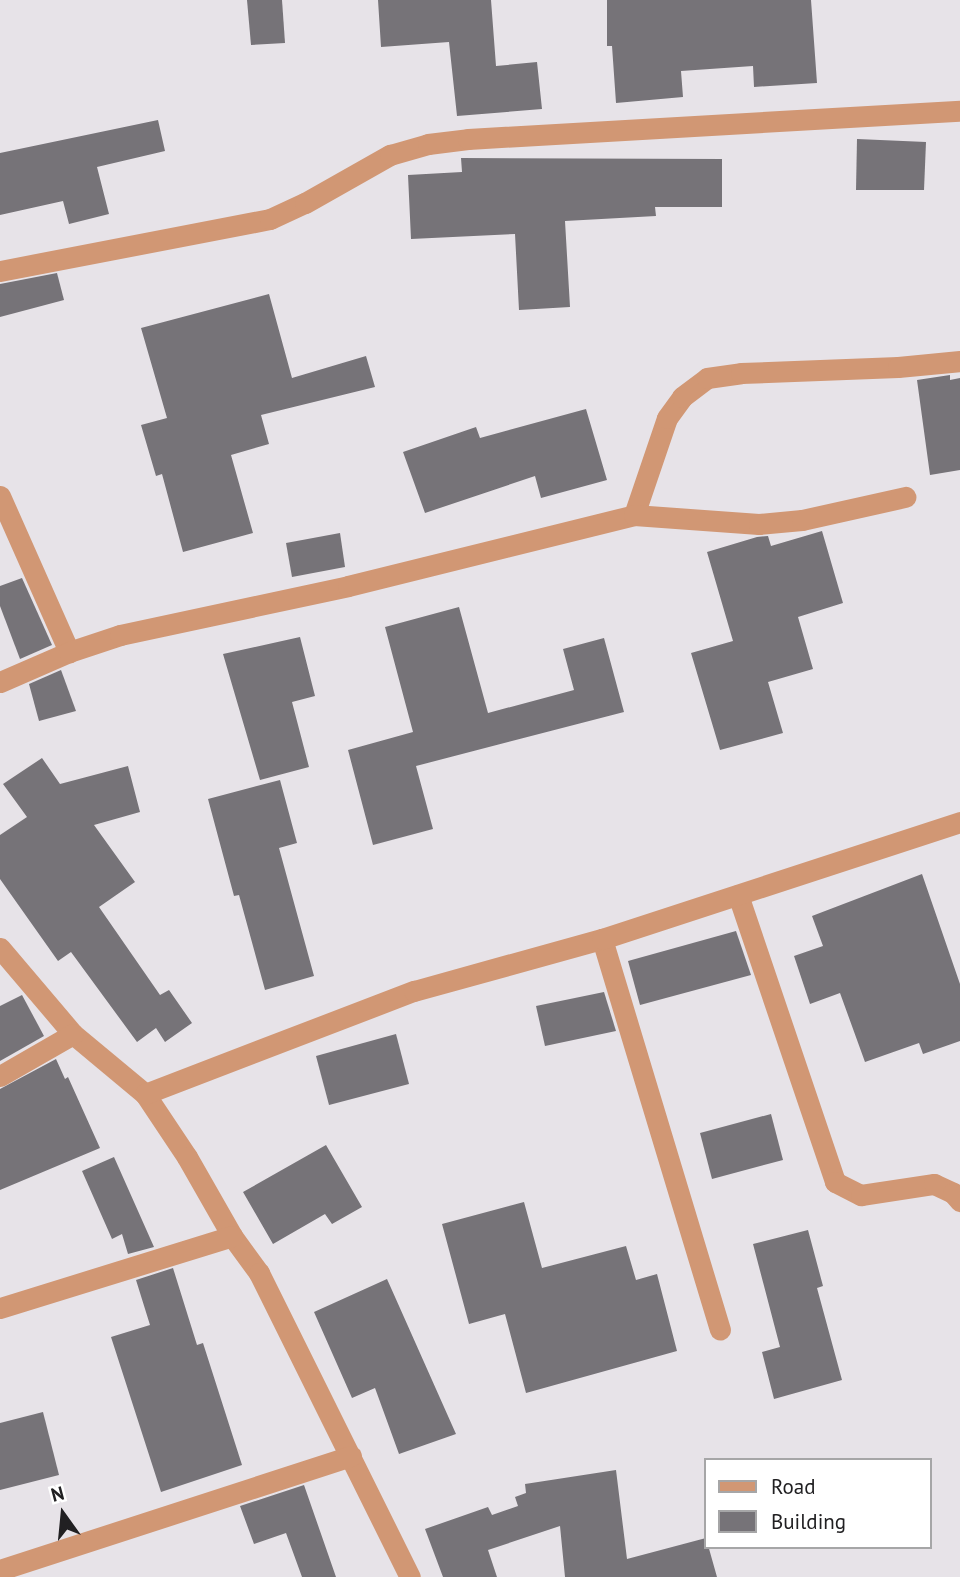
<!DOCTYPE html>
<html>
<head>
<meta charset="utf-8">
<style>
  body { margin:0 }
  #map { position:relative; width:960px; height:1577px; overflow:hidden; background:#e7e3e8; font-family:"PT Sans",sans-serif }
  div>[style] { position:absolute }
  [style*='--x'] { left:calc(var(--x)*1px); top:calc(var(--y)*1px); width:calc(var(--w)*1px); rotate:calc(var(--a)*1deg) }
  .building>* { inset:0; background:#767378 }
  .street>* { height:21px; margin:-10.5px; padding:0 10.5px; transform-origin:10.5px; border-radius:10.5px; background:#d19774 }
  span { translate:-50% -50%; white-space:nowrap; text-align:center; line-height:1.15; -webkit-text-stroke:5px #fff; paint-order:stroke }
  .legend { position:absolute; left:704px; top:1458px; width:228px; height:91px; box-sizing:border-box; background:#fff; border:2px solid #a6a6a7; margin:0; padding:9px 12px; list-style:none; font-size:21px; color:#212022 }
  .legend li { display:flex; align-items:center; gap:14px; height:35px }
  .legend b { width:35px; border:2px solid #a6a6a7 }
  .north { position:absolute; left:28px; top:1479px; width:70px; height:70px; -webkit-text-stroke:5px #fff; paint-order:stroke; rotate:345deg; font-size:19px; font-weight:700; line-height:28px; text-align:center; color:#212022 }
  .north::after { content:''; display:block; margin:auto; width:24px; height:32px; background:#212022; clip-path:polygon(50% 0,100% 100%,50% 72%,0 100%) }
</style>
</head>
<body>
<div id="map">
  <div class="building">
    <div style="clip-path:polygon(247px 0,282px 0,285px 43px,251px 45px)"></div>
    <div style="clip-path:polygon(378px 0,491px 0,496px 66px,537px 62px,542px 109px,457px 116px,449px 42px,381px 47px)"></div>
    <div style="clip-path:polygon(607px 0,811px 0,817px 83px,754px 87px,753px 66px,681px 71px,683px 97px,616px 103px,612px 46px,607px 46px)"></div>
    <div style="clip-path:polygon(158px 120px,165px 151px,97px 167px,109px 214px,69px 224px,63px 201px,0 215px,0 153px)"></div>
    <div style="clip-path:polygon(857px 139px,926px 142px,924px 190px,856px 190px)"></div>
    <div style="clip-path:polygon(461px 158px,722px 159px,722px 207px,655px 207px,656px 216px,565px 221px,570px 307px,519px 310px,515px 234px,411px 239px,408px 175px,462px 172px)"></div>
    <div style="clip-path:polygon(57px 273px,64px 300px,0 317px,0 284px)"></div>
    <div style="clip-path:polygon(269px 294px,292px 378px,366px 356px,375px 387px,261px 415px,269px 444px,231px 455px,253px 533px,183px 552px,162px 474px,156px 476px,141px 425px,167px 418px,141px 328px)"></div>
    <div style="clip-path:polygon(950px 375px,950px 380px,960px 378px,960px 470px,930px 475px,917px 380px)"></div>
    <div style="clip-path:polygon(586px 409px,607px 480px,541px 498px,535px 476px,425px 513px,403px 452px,476px 427px,480px 438px)"></div>
    <div style="clip-path:polygon(822px 531px,843px 603px,798px 617px,813px 669px,768px 682px,783px 733px,720px 750px,691px 653px,733px 641px,707px 552px,757px 537px,768px 536px,771px 546px)"></div>
    <div style="clip-path:polygon(340px 533px,345px 567px,292px 577px,286px 543px)"></div>
    <div style="clip-path:polygon(22px 578px,52px 645px,20px 659px,0 606px,0 586px)"></div>
    <div style="clip-path:polygon(459px 607px,488px 713px,574px 690px,563px 649px,604px 638px,624px 712px,416px 766px,433px 829px,373px 845px,348px 750px,413px 732px,385px 627px)"></div>
    <div style="clip-path:polygon(300px 637px,315px 696px,292px 702px,309px 767px,260px 780px,223px 654px)"></div>
    <div style="clip-path:polygon(61px 670px,76px 711px,39px 721px,29px 684px)"></div>
    <div style="clip-path:polygon(42px 758px,60px 784px,128px 766px,140px 812px,94px 825px,135px 882px,99px 907px,160px 995px,169px 990px,192px 1023px,165px 1042px,156px 1028px,137px 1042px,71px 952px,58px 961px,0 879px,0 835px,27px 817px,3px 784px)"></div>
    <div style="clip-path:polygon(280px 780px,297px 843px,279px 848px,314px 976px,265px 990px,239px 895px,234px 896px,208px 799px)"></div>
    <div style="clip-path:polygon(922px 874px,960px 984px,960px 1041px,923px 1054px,919px 1043px,865px 1062px,840px 993px,810px 1004px,794px 956px,823px 946px,812px 916px)"></div>
    <div style="clip-path:polygon(736px 931px,751px 975px,640px 1005px,628px 961px)"></div>
    <div style="clip-path:polygon(604px 992px,616px 1031px,545px 1046px,536px 1006px)"></div>
    <div style="clip-path:polygon(22px 995px,44px 1036px,0 1061px,0 1006px)"></div>
    <div style="clip-path:polygon(396px 1034px,409px 1084px,329px 1105px,316px 1056px)"></div>
    <div style="clip-path:polygon(56px 1059px,65px 1079px,68px 1077px,100px 1148px,0 1190px,0 1089px)"></div>
    <div style="clip-path:polygon(771px 1114px,783px 1160px,712px 1179px,700px 1133px)"></div>
    <div style="clip-path:polygon(326px 1145px,362px 1207px,332px 1224px,325px 1214px,273px 1244px,243px 1192px)"></div>
    <div style="clip-path:polygon(114px 1157px,154px 1247px,128px 1254px,122px 1234px,112px 1239px,82px 1171px)"></div>
    <div style="clip-path:polygon(524px 1202px,542px 1268px,626px 1246px,636px 1280px,657px 1274px,677px 1351px,526px 1393px,505px 1314px,469px 1324px,442px 1224px)"></div>
    <div style="clip-path:polygon(808px 1230px,823px 1286px,817px 1288px,842px 1380px,774px 1399px,762px 1352px,780px 1347px,753px 1244px)"></div>
    <div style="clip-path:polygon(173px 1268px,197px 1345px,203px 1343px,242px 1465px,161px 1492px,111px 1337px,150px 1325px,136px 1280px)"></div>
    <div style="clip-path:polygon(387px 1279px,456px 1434px,399px 1454px,375px 1388px,352px 1398px,314px 1312px)"></div>
    <div style="clip-path:polygon(43px 1412px,59px 1475px,0 1490px,0 1423px)"></div>
    <div style="clip-path:polygon(616px 1470px,627px 1559px,706px 1538px,717px 1577px,565px 1577px,560px 1526px,488px 1550px,497px 1577px,443px 1577px,425px 1529px,488px 1507px,492px 1515px,518px 1506px,515px 1497px,526px 1493px,525px 1484px)"></div>
    <div style="clip-path:polygon(304px 1485px,336px 1577px,302px 1577px,286px 1533px,254px 1544px,240px 1506px)"></div>
  </div>
  <div class="street">
    <div style="--x:0;--y:271;--w:275;--a:-10.9"></div>
    <div style="--x:270;--y:219;--w:38;--a:-25"></div>
    <div style="--x:305;--y:203;--w:98;--a:-29.5"></div>
    <div style="--x:390;--y:155;--w:40;--a:-16"></div>
    <div style="--x:428;--y:144;--w:40;--a:-7.1"></div>
    <div style="--x:468;--y:139;--w:493;--a:-3.3"></div>
    <div style="--x:0;--y:496;--w:171;--a:66.1"></div>
    <div style="--x:634;--y:515;--w:102;--a:-71.2"></div>
    <div style="--x:667;--y:418;--w:26;--a:-54"></div>
    <div style="--x:682;--y:397;--w:31;--a:-37"></div>
    <div style="--x:707;--y:378;--w:34;--a:-8"></div>
    <div style="--x:741;--y:373;--w:157;--a:-2.2"></div>
    <div style="--x:898;--y:367;--w:62;--a:-5.5"></div>
    <div style="--x:0;--y:682;--w:75;--a:-23.5"></div>
    <div style="--x:69;--y:652;--w:54;--a:-18.4"></div>
    <div style="--x:120;--y:635;--w:233;--a:-12.1"></div>
    <div style="--x:348;--y:586;--w:295;--a:-13.9"></div>
    <div style="--x:634;--y:515;--w:125;--a:4.1"></div>
    <div style="--x:759;--y:524;--w:43;--a:-5.3"></div>
    <div style="--x:802;--y:520;--w:106;--a:-12.6"></div>
    <div style="--x:738;--y:895;--w:303;--a:71.3"></div>
    <div style="--x:835;--y:1182;--w:29;--a:27"></div>
    <div style="--x:861;--y:1195;--w:74;--a:-8.6"></div>
    <div style="--x:934;--y:1184;--w:21;--a:25"></div>
    <div style="--x:953;--y:1193;--w:11;--a:49"></div>
    <div style="--x:602;--y:939;--w:408;--a:73.2"></div>
    <div style="--x:0;--y:948;--w:113;--a:49.7"></div>
    <div style="--x:73;--y:1034;--w:94;--a:39.8"></div>
    <div style="--x:145;--y:1094;--w:76;--a:56.3"></div>
    <div style="--x:187;--y:1157;--w:91;--a:60.3"></div>
    <div style="--x:232;--y:1236;--w:46;--a:53.9"></div>
    <div style="--x:259;--y:1273;--w:339;--a:63.6"></div>
    <div style="--x:0;--y:1076;--w:84;--a:-29.9"></div>
    <div style="--x:145;--y:1094;--w:288;--a:-21"></div>
    <div style="--x:414;--y:991;--w:195;--a:-15.5"></div>
    <div style="--x:602;--y:939;--w:377;--a:-18.1"></div>
    <div style="--x:0;--y:1308;--w:243;--a:-17.2"></div>
    <div style="--x:0;--y:1570;--w:369;--a:-18"></div>
  </div>
  <ul class="legend">
  <li><b style="height:9px;background:#d19774"></b>Road</li>
  <li><b style="height:19px;background:#767378"></b>Building</li>
  </ul>
  <div class="north">N</div>
</div>
</body>
</html>
